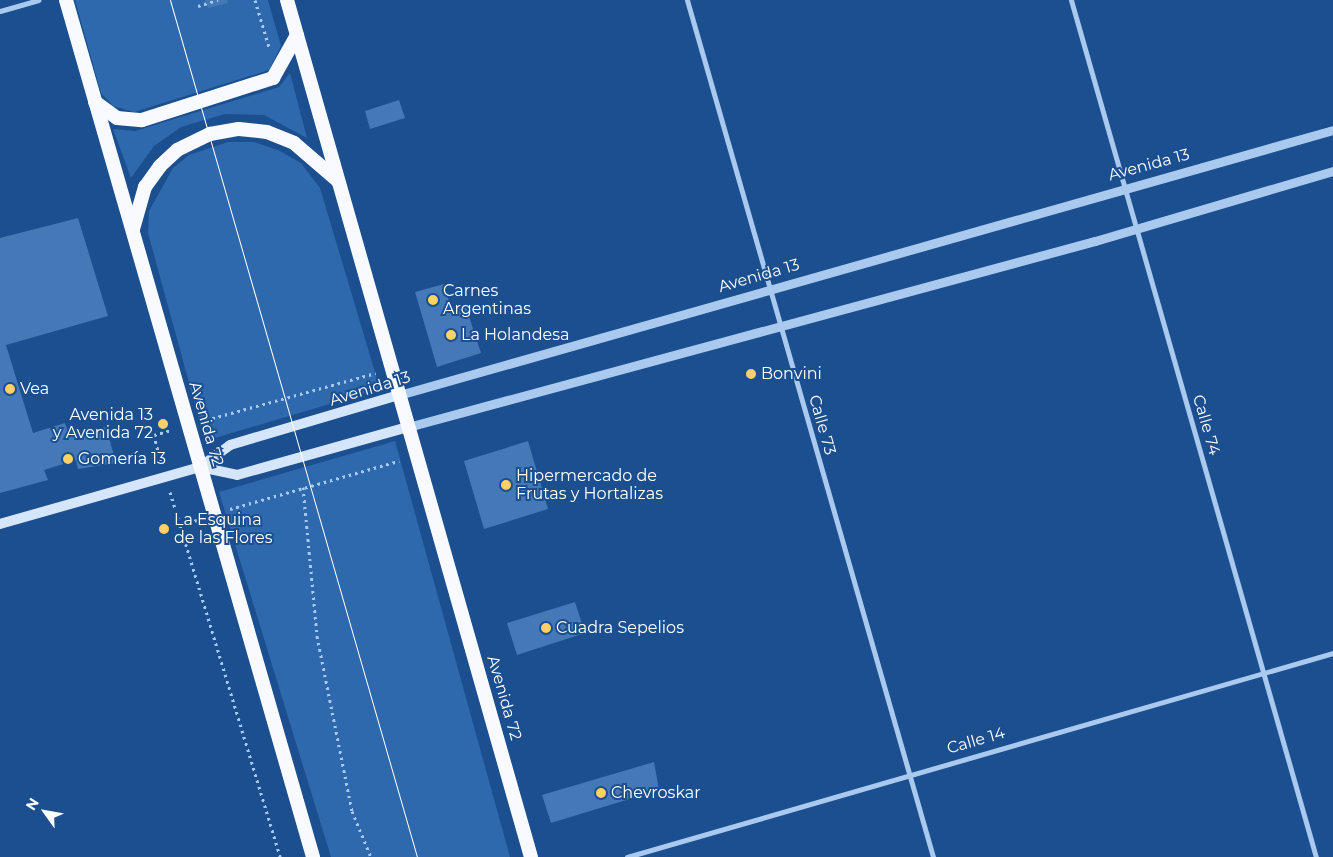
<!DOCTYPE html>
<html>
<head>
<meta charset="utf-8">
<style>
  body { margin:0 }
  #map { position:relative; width:1333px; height:857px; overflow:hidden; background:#1b4f8f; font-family:Montserrat,sans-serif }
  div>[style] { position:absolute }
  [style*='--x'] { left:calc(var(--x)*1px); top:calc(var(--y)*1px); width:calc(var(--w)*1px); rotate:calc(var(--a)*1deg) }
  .green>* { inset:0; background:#2e69ad }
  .building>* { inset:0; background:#4478b7 }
  .path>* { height:3px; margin-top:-1.5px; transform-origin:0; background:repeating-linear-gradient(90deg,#a9c9ee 0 2.5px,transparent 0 6.5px) }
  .minor>* { height:5px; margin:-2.5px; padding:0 2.5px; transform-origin:2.5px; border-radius:2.5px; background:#a9c9ee }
  .tertiary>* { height:9px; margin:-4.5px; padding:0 4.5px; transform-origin:4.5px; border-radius:4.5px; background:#a9c9ee }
  .secondary>* { height:10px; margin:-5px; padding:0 5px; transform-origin:5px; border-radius:5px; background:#d6e6fa }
  .trunk>* { height:14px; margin:-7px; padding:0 7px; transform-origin:7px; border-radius:7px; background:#f8faff }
  .tram>* { height:1px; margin:-0.5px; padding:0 0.5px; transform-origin:0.5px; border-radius:0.5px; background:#fff }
  .dots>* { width:14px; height:14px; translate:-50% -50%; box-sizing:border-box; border:2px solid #1b4f8f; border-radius:50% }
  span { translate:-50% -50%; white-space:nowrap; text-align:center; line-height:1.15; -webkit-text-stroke:4px #1b4f8f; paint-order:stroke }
  .street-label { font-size:16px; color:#fff }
  .poi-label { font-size:16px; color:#fff }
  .left { translate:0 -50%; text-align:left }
  .right { translate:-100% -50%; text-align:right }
  .north { position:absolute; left:20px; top:787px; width:50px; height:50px; -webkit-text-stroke:4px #1b4f8f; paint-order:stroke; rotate:302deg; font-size:14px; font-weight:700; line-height:20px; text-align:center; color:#fff }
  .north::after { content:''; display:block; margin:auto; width:18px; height:22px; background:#fff; clip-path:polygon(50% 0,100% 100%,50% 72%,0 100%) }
</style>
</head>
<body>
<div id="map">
  <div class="green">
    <div style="clip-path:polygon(75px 0,268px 0,281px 46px,269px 70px,134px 112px,113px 106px,101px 93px)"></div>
    <div style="clip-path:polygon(290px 73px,307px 138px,264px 115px,225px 114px,181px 127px,154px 146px,131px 178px,113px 129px,135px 131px,279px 87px)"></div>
    <div style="clip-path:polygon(228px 142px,254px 142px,278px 150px,301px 163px,320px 188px,380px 389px,205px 441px,148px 233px,149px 211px,173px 168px,189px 155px)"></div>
    <div style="clip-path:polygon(395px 441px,510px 857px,331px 857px,219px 492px)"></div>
  </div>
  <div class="building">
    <div style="clip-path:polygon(205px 0,227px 0,228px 3px,208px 8px)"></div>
    <div style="clip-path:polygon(399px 100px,405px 118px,370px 129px,365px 111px)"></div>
    <div style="clip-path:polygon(78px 218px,108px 316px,6px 345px,33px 433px,65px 423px,70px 437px,106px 427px,116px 463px,78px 469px,76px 460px,44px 470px,48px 480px,0 493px,0 238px)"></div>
    <div style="clip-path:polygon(444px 284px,451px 308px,465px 304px,481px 353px,437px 367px,415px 292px)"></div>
    <div style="clip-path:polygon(528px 441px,548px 509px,484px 529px,464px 461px)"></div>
    <div style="clip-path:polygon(575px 602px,585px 633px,517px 655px,507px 623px)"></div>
    <div style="clip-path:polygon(654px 762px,659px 790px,551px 823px,542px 795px)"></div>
  </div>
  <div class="path">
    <div style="--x:255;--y:0;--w:49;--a:73.4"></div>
    <div style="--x:198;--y:6;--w:21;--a:-17"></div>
    <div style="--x:206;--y:420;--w:176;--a:-15.5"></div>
    <div style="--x:161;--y:462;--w:28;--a:-105"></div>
    <div style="--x:154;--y:435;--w:18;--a:-16"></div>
    <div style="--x:303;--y:487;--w:150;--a:84.6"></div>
    <div style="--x:317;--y:636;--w:178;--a:78.7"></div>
    <div style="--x:352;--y:811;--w:50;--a:67.6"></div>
    <div style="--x:170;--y:492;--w:34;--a:73"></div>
    <div style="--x:230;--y:509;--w:176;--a:-15.9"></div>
    <div style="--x:197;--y:520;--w:18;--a:164"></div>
    <div style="--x:180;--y:525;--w:347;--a:73.2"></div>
  </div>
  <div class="minor">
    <div style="--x:687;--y:0;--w:892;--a:73.98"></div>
    <div style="--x:1071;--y:0;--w:891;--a:74.05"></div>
    <div style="--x:0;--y:11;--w:40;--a:-16"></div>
    <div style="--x:627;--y:857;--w:735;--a:-16.12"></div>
  </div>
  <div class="tertiary">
    <div style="--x:399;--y:395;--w:971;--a:-15.84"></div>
    <div style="--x:408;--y:427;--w:712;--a:-15.15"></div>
    <div style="--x:1095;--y:241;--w:248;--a:-16.4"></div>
  </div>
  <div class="secondary">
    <div style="--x:200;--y:467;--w:38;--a:12"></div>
    <div style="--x:237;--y:475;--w:178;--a:-15.7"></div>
    <div style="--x:0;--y:524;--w:208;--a:-15.9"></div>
    <div style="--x:200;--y:467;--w:37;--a:-36"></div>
    <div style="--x:230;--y:445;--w:176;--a:-16.5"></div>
  </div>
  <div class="trunk">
    <div style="--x:66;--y:0;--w:892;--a:73.92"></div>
    <div style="--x:287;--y:0;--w:891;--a:74.11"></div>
    <div style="--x:95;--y:102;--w:27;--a:36"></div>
    <div style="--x:117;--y:118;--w:25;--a:5"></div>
    <div style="--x:142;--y:120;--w:138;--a:-17.8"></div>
    <div style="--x:273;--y:78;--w:49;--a:-60.8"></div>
    <div style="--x:133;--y:229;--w:44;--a:-74.1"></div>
    <div style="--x:145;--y:187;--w:26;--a:-54"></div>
    <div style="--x:160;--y:166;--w:23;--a:-43"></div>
    <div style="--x:177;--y:150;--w:37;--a:-26"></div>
    <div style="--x:210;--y:134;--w:29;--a:-10"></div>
    <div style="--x:239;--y:129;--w:28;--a:6"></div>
    <div style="--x:267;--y:132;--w:29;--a:22"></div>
    <div style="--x:294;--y:143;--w:57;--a:40.7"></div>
  </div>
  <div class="tram">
    <div style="--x:170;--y:0;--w:892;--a:73.92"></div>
  </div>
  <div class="dots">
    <div style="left:433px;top:300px;background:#ffd166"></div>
    <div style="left:451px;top:335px;background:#ffd166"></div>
    <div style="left:751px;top:374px;background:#ffd166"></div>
    <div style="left:10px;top:389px;background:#ffd166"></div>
    <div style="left:163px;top:424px;background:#ffd166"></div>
    <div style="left:68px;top:459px;background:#ffd166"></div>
    <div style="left:506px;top:485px;background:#ffd166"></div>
    <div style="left:164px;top:529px;background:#ffd166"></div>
    <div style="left:546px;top:628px;background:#ffd166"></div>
    <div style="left:601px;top:793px;background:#ffd166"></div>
  </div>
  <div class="street-label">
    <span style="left:1149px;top:165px;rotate:-15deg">Avenida 13</span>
    <span style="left:759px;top:276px;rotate:-16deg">Avenida 13</span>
    <span style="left:370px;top:389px;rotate:-17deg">Avenida 13</span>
    <span style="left:206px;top:424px;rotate:74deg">Avenida 72</span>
    <span style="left:822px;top:425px;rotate:74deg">Calle 73</span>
    <span style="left:1206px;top:425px;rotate:74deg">Calle 74</span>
    <span style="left:504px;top:698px;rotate:74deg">Avenida 72</span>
    <span style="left:976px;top:741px;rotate:-16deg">Calle 14</span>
  </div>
  <div class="poi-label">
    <span class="left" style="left:443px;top:300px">Carnes<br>Argentinas</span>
    <span class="left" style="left:461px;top:335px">La Holandesa</span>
    <span class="left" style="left:761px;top:374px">Bonvini</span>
    <span class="left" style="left:20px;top:389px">Vea</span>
    <span class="right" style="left:153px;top:424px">Avenida 13<br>y Avenida 72</span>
    <span class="left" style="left:78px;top:459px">Gomería 13</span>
    <span class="left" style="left:516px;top:485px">Hipermercado de<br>Frutas y Hortalizas</span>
    <span class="left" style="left:174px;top:529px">La Esquina<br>de las Flores</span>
    <span class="left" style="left:556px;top:628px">Cuadra Sepelios</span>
    <span class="left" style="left:611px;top:793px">Chevroskar</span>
  </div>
  <div class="north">N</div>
</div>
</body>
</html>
